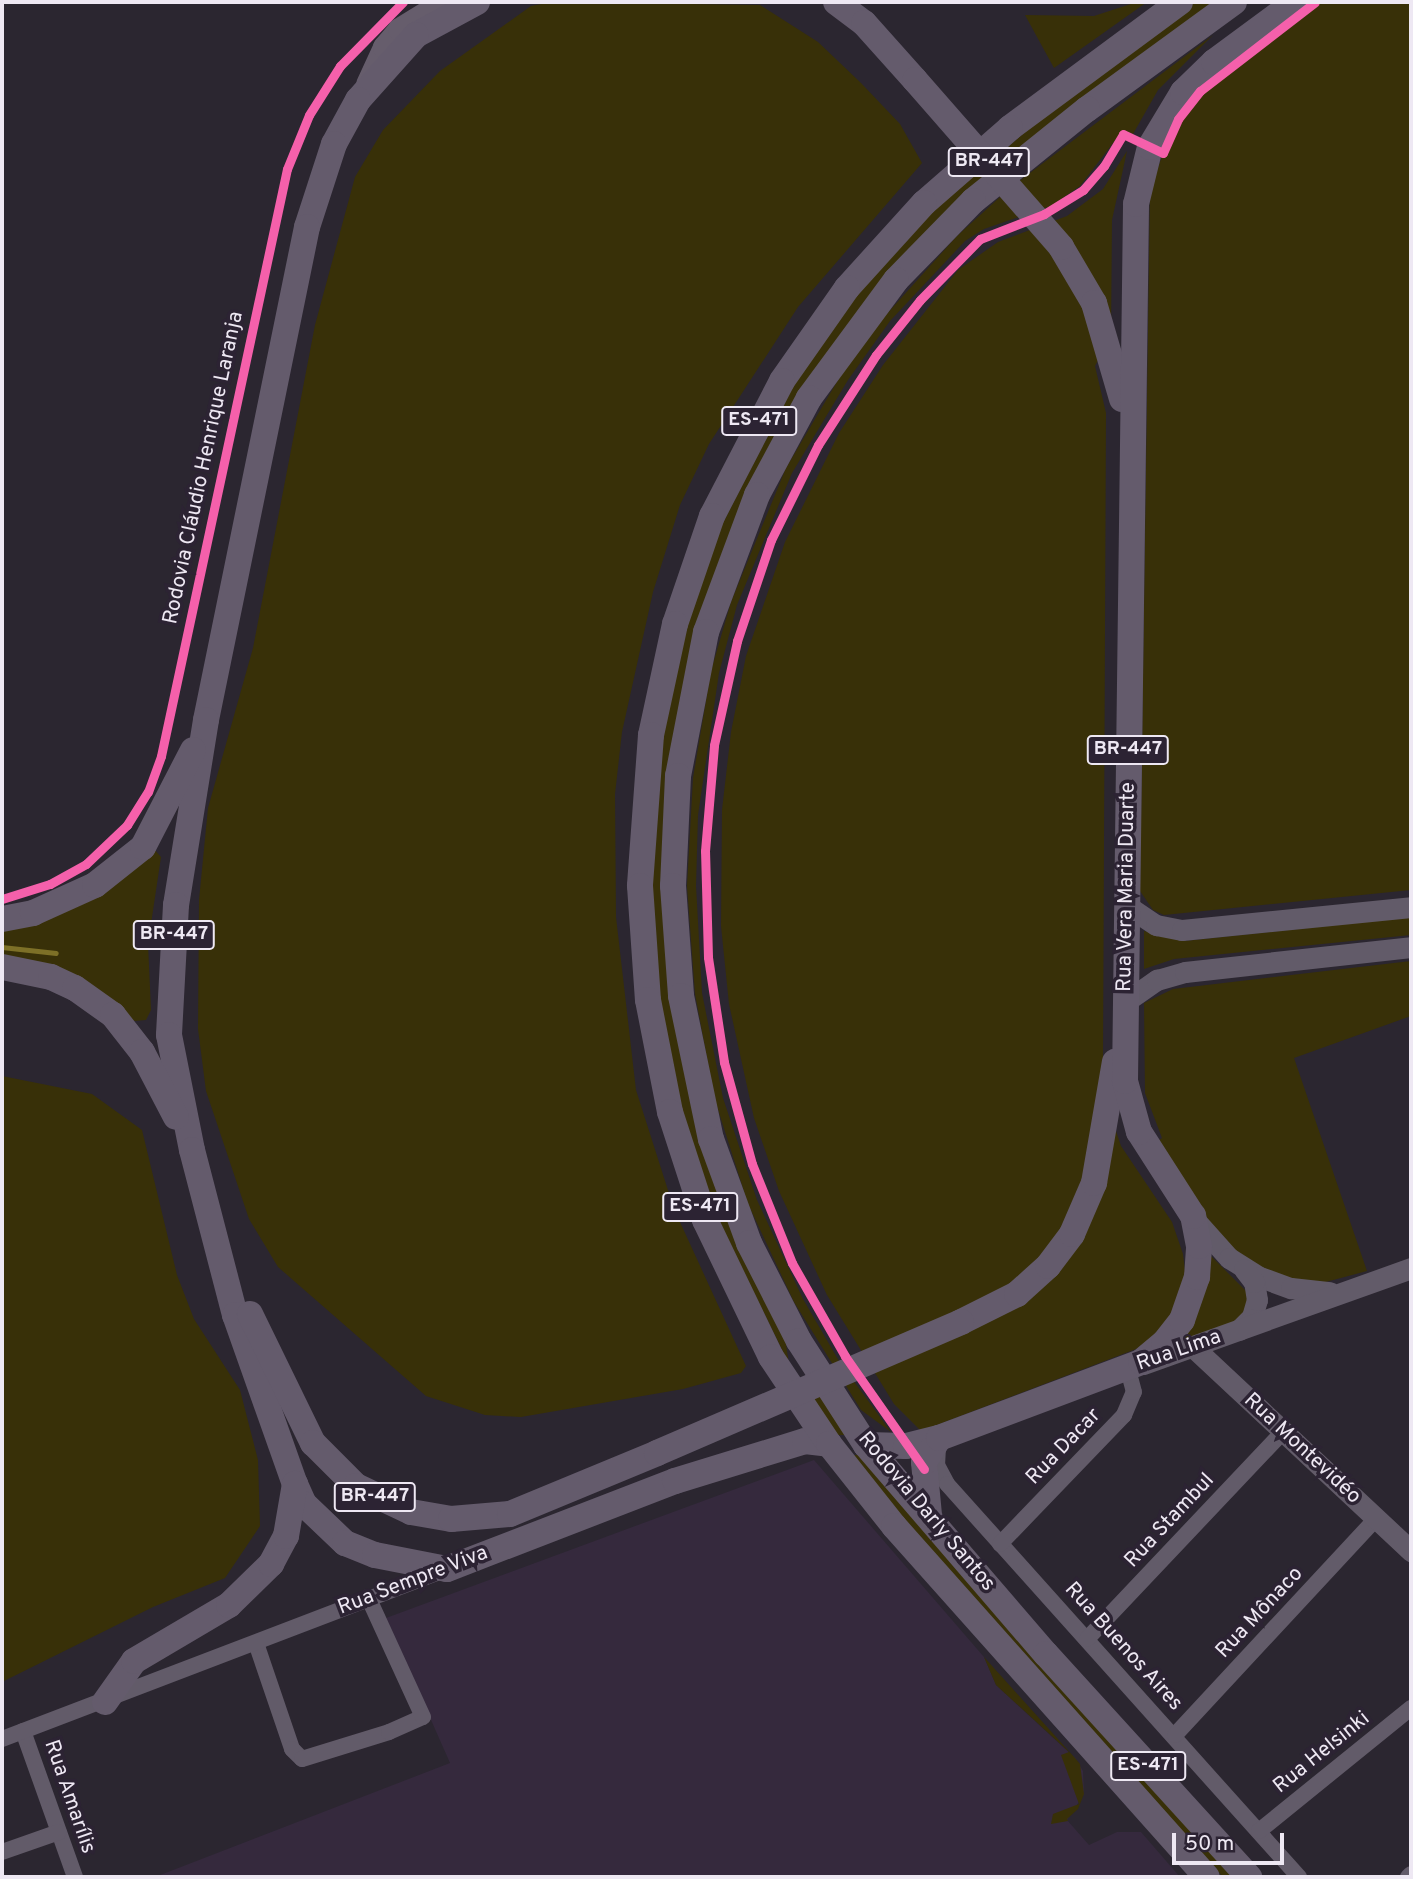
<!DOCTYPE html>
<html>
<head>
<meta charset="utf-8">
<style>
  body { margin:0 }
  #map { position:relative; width:1413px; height:1879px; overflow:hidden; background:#2b2630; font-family:Overpass,sans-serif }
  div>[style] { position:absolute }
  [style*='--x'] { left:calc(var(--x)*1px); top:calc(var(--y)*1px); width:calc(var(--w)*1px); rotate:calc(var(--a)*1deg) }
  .built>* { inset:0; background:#35293d }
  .green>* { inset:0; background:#383008 }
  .stream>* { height:4.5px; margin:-2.25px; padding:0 2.25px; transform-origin:2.25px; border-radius:2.25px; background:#7d7027 }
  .minor>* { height:16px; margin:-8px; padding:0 8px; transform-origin:8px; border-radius:8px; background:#625b69 }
  .tertiary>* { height:21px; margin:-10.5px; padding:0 10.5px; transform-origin:10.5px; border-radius:10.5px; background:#625b69 }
  .secondary>* { height:23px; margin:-11.5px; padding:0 11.5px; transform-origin:11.5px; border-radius:11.5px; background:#665d6c }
  .primary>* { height:26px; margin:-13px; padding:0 13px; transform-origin:13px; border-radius:13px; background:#645b6c }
  .primary-bridge>* { height:26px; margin:-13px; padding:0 13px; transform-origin:13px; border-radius:13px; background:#645b6c }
  .cycleway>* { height:9px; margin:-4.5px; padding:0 4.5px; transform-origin:4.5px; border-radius:4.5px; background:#f560ab }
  span { translate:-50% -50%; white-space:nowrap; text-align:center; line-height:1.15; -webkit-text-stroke:7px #2c2333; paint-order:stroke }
  .shield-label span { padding:2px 5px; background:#2c2333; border:2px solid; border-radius:5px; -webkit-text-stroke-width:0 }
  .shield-label { font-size:19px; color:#eee8f3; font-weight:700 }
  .street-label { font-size:21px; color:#eee8f3 }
  .frame { position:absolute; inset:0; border:4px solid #eee8f3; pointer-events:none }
  .scale { position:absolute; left:1172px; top:1833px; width:112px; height:32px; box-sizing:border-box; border:4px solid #eee8f3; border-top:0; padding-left:9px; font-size:21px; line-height:24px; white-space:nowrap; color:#eee8f3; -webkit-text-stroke:5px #2c2333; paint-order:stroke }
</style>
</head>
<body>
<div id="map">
  <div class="built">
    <div style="clip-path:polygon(814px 1460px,984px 1657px,996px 1685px,1075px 1758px,1083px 1771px,1084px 1794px,1067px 1820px,1089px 1845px,1117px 1832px,1141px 1832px,1180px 1877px,155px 1877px,450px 1763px,386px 1618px)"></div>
  </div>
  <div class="green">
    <div style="clip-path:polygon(552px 2px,760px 5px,818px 42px,861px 83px,900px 124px,922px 163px,798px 307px,709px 444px,680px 505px,653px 592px,622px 732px,615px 794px,616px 917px,636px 1090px,674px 1209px,746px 1366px,741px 1373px,683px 1389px,521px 1417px,485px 1415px,426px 1396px,278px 1267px,249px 1219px,206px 1091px,198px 1029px,199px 900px,208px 808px,253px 648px,315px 325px,355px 177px,383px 130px,440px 71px,531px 6px)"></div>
    <div style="clip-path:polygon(1137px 2px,1147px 2px,1054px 68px,1025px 15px,1094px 16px)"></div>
    <div style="clip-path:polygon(1194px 2px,1220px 2px,889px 273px,697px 630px,676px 1034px,692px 1107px,785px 1338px,789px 1364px,700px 1182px,663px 1036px,649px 886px,666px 699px,707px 554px,810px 354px,904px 236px,1073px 91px)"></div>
    <div style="clip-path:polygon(1317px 2px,1411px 2px,1411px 890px,1164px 915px,1153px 910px,1140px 891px,1150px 192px,1170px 132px,1191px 105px,1269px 36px)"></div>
    <div style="clip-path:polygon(1213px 35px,1158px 90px,1133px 134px,1123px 130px,1080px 186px,1051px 206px,984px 229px,965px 241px,890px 321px,848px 380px,792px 473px,737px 605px,719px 673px,698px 815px,696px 886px,702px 993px,723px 1098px,757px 1200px,803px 1299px,839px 1361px,891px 1432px,861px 1410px,794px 1302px,748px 1204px,715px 1100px,695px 994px,687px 886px,693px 778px,711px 671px,731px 602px,786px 468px,841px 375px,884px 317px,957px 236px,1010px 188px)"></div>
    <div style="clip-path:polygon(1127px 151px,1112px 220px,1111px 335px,1095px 366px,1106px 413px,1103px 1060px,1106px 1101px,1121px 1146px,1172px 1222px,1183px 1254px,1186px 1280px,1178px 1309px,1160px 1332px,1136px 1349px,921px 1431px,894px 1404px,827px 1295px,779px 1191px,754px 1118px,729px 1004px,721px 926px,722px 810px,731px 732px,746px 656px,785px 542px,839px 433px,883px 365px,958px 270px,998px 242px,1067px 216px,1103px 189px)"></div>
    <div style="clip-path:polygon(154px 849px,161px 857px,148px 944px,151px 1010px,146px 1020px,135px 1021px,2px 956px,2px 926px)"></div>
    <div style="clip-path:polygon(1411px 917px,1411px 935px,1174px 959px,1144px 969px,1144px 931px,1185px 941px)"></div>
    <div style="clip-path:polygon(1411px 961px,1411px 1016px,1294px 1058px,1367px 1271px,1322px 1283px,1276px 1277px,1227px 1246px,1152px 1145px,1162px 1138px,1145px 1093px,1144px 1003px,1173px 989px)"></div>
    <div style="clip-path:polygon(2px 1076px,92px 1094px,142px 1130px,177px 1275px,194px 1319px,240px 1390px,258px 1460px,260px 1526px,225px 1578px,153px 1607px,2px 1682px)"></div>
    <div style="clip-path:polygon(1207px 1252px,1250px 1295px,1242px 1319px,1188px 1340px,1180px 1338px)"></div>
    <div style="clip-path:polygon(811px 1380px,848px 1435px,835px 1435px,808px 1396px)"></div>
    <div style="clip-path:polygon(849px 1455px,866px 1455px,1241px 1877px,1223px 1877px,892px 1509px)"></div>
    <div style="clip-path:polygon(984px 1657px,1075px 1758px,1080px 1764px,1084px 1794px,1078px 1809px,1067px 1819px,1068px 1821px,1051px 1824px,1053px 1814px,1079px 1804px,1061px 1755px,1069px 1752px,996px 1685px)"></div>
  </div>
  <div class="stream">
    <div style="--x:2;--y:947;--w:54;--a:6.3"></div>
  </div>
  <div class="minor">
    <div style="--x:938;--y:1447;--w:18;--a:93"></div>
    <div style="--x:937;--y:1465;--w:21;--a:62"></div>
    <div style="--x:947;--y:1484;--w:528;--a:48.15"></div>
    <div style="--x:1000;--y:1544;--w:179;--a:-46.1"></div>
    <div style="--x:1124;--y:1415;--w:25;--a:-67"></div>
    <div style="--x:1134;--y:1392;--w:24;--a:-105"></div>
    <div style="--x:1087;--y:1639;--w:285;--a:-46.6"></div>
    <div style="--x:256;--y:1643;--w:112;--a:71.2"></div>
    <div style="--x:292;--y:1749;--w:14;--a:45"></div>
    <div style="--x:302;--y:1759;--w:91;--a:-17.2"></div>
    <div style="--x:389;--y:1732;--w:37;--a:-24"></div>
    <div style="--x:423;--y:1717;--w:132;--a:-114.6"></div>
    <div style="--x:23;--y:1731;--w:155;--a:70.4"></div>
    <div style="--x:1175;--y:1735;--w:295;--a:-47.1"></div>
    <div style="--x:2;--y:1739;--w:470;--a:-20.9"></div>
    <div style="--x:1259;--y:1831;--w:196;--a:-39"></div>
    <div style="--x:2;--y:1852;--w:60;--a:-19.3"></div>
    <div style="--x:1408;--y:1877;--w:4;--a:-45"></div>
  </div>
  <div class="tertiary">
    <div style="--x:1126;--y:905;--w:36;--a:34"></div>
    <div style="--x:1156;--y:925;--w:26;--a:11"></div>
    <div style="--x:1182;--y:930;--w:230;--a:-5.7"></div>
    <div style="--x:1125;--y:1002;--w:39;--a:-35"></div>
    <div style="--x:1157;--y:980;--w:29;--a:-16"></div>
    <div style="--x:1185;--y:972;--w:227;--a:-6.3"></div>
    <div style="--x:1195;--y:1220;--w:51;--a:48.2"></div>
    <div style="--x:1229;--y:1258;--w:36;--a:32"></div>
    <div style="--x:1260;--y:1277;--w:33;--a:20"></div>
    <div style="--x:1291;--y:1288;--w:39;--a:6"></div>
    <div style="--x:1239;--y:1330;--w:18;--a:-45"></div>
    <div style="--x:1252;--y:1317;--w:18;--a:-74"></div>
    <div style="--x:1257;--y:1300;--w:18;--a:-99"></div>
    <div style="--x:1254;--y:1282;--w:16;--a:-128"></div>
    <div style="--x:1193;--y:1347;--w:299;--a:43.1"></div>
    <div style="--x:1143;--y:1364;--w:285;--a:-19.7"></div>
  </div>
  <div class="secondary">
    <div style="--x:367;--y:84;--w:41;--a:-65.3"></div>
    <div style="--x:384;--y:47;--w:23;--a:-50"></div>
    <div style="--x:399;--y:29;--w:52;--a:-31.5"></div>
  </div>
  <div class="primary">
    <div style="--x:477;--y:2;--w:69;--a:151.6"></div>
    <div style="--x:416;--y:35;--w:87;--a:131.7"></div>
    <div style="--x:358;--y:100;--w:50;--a:118.6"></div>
    <div style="--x:334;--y:144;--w:87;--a:108"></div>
    <div style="--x:307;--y:227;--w:503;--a:101.58"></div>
    <div style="--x:206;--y:720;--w:187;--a:99.2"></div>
    <div style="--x:176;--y:905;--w:130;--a:93.1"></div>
    <div style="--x:169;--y:1035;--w:117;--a:78.7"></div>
    <div style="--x:192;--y:1150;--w:171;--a:75.4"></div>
    <div style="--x:235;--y:1315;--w:179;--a:70.5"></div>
    <div style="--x:295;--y:1484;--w:22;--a:66"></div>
    <div style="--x:304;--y:1504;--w:57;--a:43.6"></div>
    <div style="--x:345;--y:1543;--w:32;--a:22"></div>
    <div style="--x:375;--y:1555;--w:73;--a:11"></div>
    <div style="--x:447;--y:1569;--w:244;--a:-21.1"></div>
    <div style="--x:675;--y:1481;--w:136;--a:-17.1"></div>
    <div style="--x:805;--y:1441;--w:24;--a:7"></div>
    <div style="--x:836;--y:2;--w:35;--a:37"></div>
    <div style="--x:864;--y:23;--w:76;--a:48.2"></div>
    <div style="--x:1180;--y:2;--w:212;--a:143.5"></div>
    <div style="--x:1010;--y:128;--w:114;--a:138.9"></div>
    <div style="--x:924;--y:203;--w:115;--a:132.2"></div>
    <div style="--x:847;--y:288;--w:113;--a:125"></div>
    <div style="--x:782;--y:381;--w:152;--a:117.4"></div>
    <div style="--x:712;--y:516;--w:114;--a:108.9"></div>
    <div style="--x:675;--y:624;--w:114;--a:102.2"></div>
    <div style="--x:651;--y:735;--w:151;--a:94.2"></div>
    <div style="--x:640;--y:886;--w:114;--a:86"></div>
    <div style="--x:648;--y:1000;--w:114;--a:78.9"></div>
    <div style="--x:670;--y:1112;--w:114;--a:72"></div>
    <div style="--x:705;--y:1220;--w:152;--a:64.3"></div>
    <div style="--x:771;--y:1357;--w:105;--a:56.3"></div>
    <div style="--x:829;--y:1444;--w:105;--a:51.6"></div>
    <div style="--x:894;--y:1526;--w:470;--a:48.3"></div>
    <div style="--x:1234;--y:2;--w:182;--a:143.9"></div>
    <div style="--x:1087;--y:109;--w:146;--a:141.1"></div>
    <div style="--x:973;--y:201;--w:110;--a:134.3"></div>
    <div style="--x:896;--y:280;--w:147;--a:126.4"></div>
    <div style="--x:809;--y:398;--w:110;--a:118.2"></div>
    <div style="--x:757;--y:495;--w:146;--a:110.4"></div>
    <div style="--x:706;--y:632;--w:147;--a:101"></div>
    <div style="--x:678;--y:776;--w:110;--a:92.6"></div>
    <div style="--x:673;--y:886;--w:110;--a:85.8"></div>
    <div style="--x:681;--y:996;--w:146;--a:78.2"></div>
    <div style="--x:711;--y:1139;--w:111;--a:69.9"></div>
    <div style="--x:749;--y:1243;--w:110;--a:63"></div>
    <div style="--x:799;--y:1341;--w:124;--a:57.2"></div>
    <div style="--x:866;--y:1445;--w:276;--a:49.3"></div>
    <div style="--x:1046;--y:1654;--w:302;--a:47.7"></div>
    <div style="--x:1061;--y:247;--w:65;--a:59.5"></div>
    <div style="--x:1094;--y:303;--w:100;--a:73.7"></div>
    <div style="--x:2;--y:919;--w:32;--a:-11"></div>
    <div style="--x:33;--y:913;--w:68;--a:-24.3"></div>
    <div style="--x:95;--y:885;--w:61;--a:-38.4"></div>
    <div style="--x:143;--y:847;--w:109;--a:-62.7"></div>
    <div style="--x:2;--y:967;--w:50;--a:11.5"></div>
    <div style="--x:51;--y:977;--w:26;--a:25"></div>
    <div style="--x:75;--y:988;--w:47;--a:35.4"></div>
    <div style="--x:113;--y:1015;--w:47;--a:51.9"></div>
    <div style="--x:142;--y:1052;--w:73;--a:62.4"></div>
    <div style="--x:250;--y:1314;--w:144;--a:64"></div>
    <div style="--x:313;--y:1443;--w:61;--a:45"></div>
    <div style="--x:356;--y:1486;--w:61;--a:25.3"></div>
    <div style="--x:411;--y:1512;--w:41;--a:9.9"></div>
    <div style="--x:451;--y:1519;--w:59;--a:-4.8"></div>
    <div style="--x:510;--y:1514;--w:159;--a:-22.5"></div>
    <div style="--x:961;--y:1322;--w:63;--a:-26.6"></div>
    <div style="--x:1017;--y:1294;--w:42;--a:-42.1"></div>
    <div style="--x:1048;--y:1266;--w:40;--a:-53"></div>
    <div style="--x:1072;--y:1234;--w:56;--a:-66.7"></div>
    <div style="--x:1094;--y:1183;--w:123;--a:-80.2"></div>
    <div style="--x:866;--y:1445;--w:40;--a:1.4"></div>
    <div style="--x:906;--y:1446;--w:34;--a:-14"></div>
    <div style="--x:929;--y:1515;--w:53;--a:-95.4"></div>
    <div style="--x:924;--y:1462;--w:28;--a:-58"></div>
    <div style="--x:939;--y:1438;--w:216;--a:-20.6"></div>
    <div style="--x:1141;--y:1362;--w:30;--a:-40"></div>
    <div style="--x:1164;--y:1343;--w:29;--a:-52"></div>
    <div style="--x:1182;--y:1320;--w:46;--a:-70.8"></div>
    <div style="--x:1197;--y:1277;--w:31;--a:-86"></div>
    <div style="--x:1199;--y:1246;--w:31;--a:-101"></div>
    <div style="--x:1193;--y:1216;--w:100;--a:-122.7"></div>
    <div style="--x:1139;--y:1132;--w:53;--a:-105.4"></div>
    <div style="--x:1125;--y:1081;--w:877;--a:-89.28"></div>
    <div style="--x:1136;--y:204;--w:59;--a:-76.2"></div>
    <div style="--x:1150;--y:147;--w:64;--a:-59"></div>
    <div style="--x:1183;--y:92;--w:43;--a:-44.1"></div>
    <div style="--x:1214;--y:62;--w:101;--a:-36.5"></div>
    <div style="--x:105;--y:1702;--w:50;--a:-54.7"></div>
    <div style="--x:134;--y:1661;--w:110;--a:-30.5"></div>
    <div style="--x:229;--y:1605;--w:59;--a:-44.3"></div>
    <div style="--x:271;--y:1564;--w:32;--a:-62"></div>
    <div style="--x:286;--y:1536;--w:53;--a:-80.2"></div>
  </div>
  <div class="primary-bridge">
    <div style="--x:915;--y:80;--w:222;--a:48.8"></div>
    <div style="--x:657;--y:1453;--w:331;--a:-23.3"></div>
  </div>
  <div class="cycleway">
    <div style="--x:2;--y:899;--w:50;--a:-17.4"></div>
    <div style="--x:50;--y:884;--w:41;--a:-29.1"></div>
    <div style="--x:86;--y:864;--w:57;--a:-43.6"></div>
    <div style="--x:127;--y:825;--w:39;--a:-58"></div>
    <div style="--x:148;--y:792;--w:38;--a:-70"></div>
    <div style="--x:161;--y:756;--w:600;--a:-77.89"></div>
    <div style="--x:287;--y:169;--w:58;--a:-67.8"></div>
    <div style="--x:309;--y:115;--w:58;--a:-57.7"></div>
    <div style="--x:340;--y:66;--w:90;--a:-45.5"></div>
    <div style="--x:924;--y:1469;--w:138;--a:-125"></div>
    <div style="--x:845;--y:1356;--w:107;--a:-119.7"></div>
    <div style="--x:792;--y:1263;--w:107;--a:-112"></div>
    <div style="--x:752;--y:1164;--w:106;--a:-105.4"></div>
    <div style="--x:724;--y:1062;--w:106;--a:-98.7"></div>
    <div style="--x:708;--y:957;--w:106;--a:-91.6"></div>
    <div style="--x:705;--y:851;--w:106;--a:-85.1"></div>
    <div style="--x:714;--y:745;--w:107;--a:-77.5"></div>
    <div style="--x:737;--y:641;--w:107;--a:-71.4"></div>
    <div style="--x:771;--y:540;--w:106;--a:-63.7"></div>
    <div style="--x:818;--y:445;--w:107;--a:-57.2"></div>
    <div style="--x:876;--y:355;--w:70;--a:-51.3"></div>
    <div style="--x:920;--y:300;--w:86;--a:-45.5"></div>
    <div style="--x:980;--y:239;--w:69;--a:-21.3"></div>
    <div style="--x:1044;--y:214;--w:46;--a:-31.6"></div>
    <div style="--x:1083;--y:190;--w:32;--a:-49"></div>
    <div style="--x:1104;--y:166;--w:37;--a:-59"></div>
    <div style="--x:1123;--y:134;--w:44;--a:25.4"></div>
    <div style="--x:1163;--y:153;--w:37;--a:-66"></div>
    <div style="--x:1178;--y:119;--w:36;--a:-52"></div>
    <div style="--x:1200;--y:91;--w:145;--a:-37.7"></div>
  </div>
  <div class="shield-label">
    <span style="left:989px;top:162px">BR-447</span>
    <span style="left:759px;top:421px">ES-471</span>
    <span style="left:1128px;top:750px">BR-447</span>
    <span style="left:174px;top:935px">BR-447</span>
    <span style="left:700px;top:1207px">ES-471</span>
    <span style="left:375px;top:1497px">BR-447</span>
    <span style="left:1148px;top:1766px">ES-471</span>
  </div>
  <div class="street-label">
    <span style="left:204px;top:468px;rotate:-78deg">Rodovia Cláudio Henrique Laranja</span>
    <span style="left:1127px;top:887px;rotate:-89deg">Rua Vera Maria Duarte</span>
    <span style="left:1179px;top:1351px;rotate:-19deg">Rua Lima</span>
    <span style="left:1064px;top:1447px;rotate:-46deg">Rua Dacar</span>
    <span style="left:1302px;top:1449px;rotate:43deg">Rua Montevidéo</span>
    <span style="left:926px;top:1512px;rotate:50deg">Rodovia Darly Santos</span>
    <span style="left:1170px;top:1521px;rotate:-47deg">Rua Stambul</span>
    <span style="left:413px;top:1581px;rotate:-21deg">Rua Sempre Viva</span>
    <span style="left:1260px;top:1613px;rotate:-47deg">Rua Mônaco</span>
    <span style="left:1123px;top:1647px;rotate:48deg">Rua Buenos Aires</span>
    <span style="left:1322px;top:1753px;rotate:-39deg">Rua Helsinki</span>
    <span style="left:69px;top:1797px;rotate:71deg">Rua Amarílis</span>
  </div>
  <div class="frame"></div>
  <div class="scale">50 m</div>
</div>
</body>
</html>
